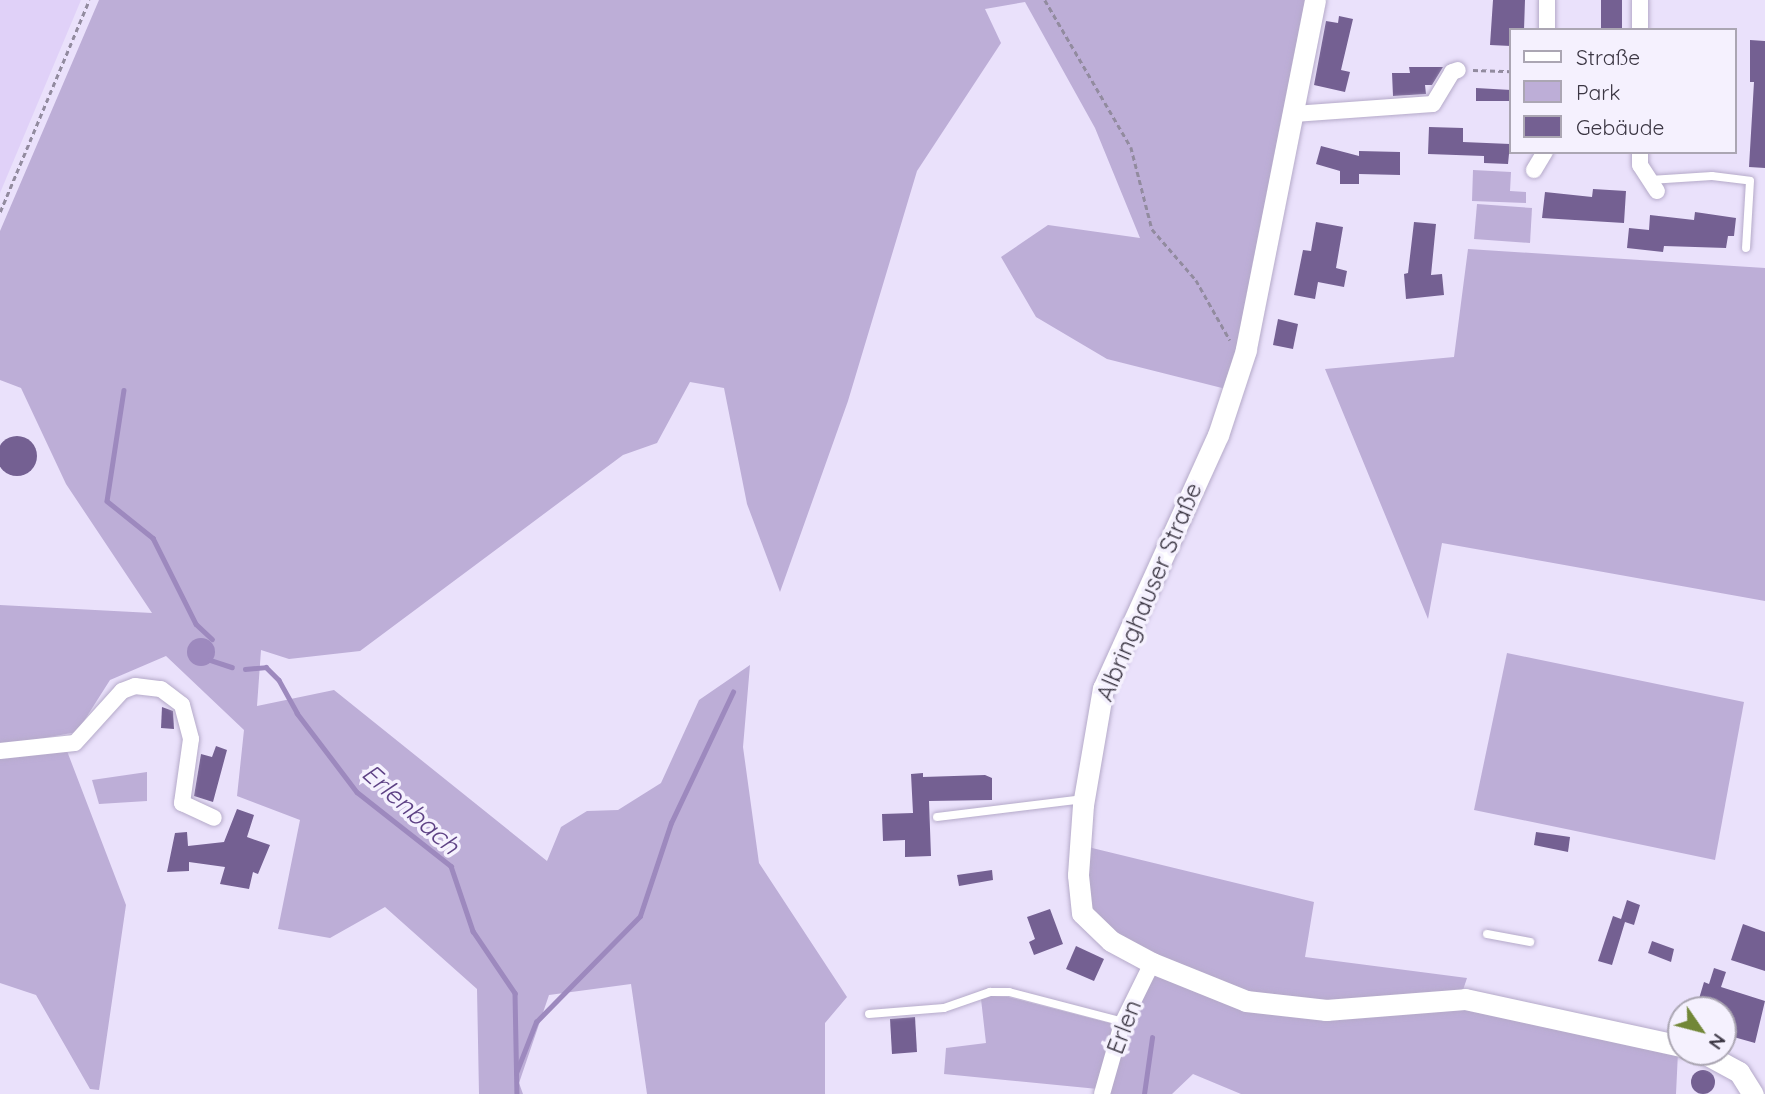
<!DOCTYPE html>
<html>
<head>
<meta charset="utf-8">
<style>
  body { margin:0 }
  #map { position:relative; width:1765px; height:1094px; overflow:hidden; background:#eae1fb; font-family:Quicksand,sans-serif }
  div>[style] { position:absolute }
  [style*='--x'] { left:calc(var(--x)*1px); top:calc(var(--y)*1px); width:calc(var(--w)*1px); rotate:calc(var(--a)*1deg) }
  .built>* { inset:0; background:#e0d1f8 }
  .green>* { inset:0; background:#bdaed7 }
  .water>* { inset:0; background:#9d89be }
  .round { border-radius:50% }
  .stream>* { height:4.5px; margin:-2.25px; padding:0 2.25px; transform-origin:2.25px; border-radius:2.25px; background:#9d89be }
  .building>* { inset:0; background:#746092 }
  .path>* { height:2.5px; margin-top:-1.25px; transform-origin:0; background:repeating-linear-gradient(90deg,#928b9f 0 5px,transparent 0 8.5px) }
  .roads { filter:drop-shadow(0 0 2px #b5aac9) drop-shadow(0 0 2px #b5aac9) }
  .lane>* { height:8px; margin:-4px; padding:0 4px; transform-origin:4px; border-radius:4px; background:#fff }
  .street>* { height:16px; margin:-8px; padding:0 8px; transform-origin:8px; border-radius:8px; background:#fff }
  .secondary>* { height:21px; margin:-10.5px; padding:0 10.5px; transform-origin:10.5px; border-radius:10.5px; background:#fff }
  span { translate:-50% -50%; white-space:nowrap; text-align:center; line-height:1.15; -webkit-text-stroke:7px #f5f1fe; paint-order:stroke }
  .street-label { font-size:24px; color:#3b3643 }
  .water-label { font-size:26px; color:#5e4285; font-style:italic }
  .legend { position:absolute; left:1509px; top:28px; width:228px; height:126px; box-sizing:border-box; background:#f5f1fe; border:2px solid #aba6b3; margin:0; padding:9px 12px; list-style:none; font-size:21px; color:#3b3643 }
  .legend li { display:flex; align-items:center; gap:14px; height:35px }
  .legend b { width:35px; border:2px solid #aba6b3 }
  .north { position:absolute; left:1667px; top:996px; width:70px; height:70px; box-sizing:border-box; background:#f5f1fe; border:2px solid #aba6b3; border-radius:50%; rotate:125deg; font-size:19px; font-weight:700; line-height:28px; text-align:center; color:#3b3643 }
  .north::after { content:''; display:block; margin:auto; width:24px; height:32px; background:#728737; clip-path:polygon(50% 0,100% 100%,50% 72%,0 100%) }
</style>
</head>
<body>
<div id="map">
  <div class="built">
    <div style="clip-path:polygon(0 0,81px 0,0 193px)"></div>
  </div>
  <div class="green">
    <div style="clip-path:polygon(99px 0,1307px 0,1246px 327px,1226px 389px,1107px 359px,1036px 317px,1001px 257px,1048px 225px,1140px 238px,1095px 128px,1025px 2px,985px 9px,1001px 43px,917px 171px,848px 401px,780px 592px,747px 504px,724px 388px,690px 382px,657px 443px,623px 455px,360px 651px,289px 659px,261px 650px,257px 706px,334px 690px,547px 861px,561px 827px,587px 811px,618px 810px,661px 783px,699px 700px,750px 665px,743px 747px,759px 863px,847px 997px,825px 1023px,825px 1094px,647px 1094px,631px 984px,549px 995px,519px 1083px,523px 1094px,479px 1094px,477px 989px,385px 907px,330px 938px,278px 929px,300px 820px,237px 796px,244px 730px,166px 656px,110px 680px,77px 732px,0 746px,0 605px,152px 613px,66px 484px,21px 388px,0 380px,0 231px)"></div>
    <div style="clip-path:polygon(1473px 170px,1511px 172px,1510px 191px,1526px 192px,1526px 203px,1472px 201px)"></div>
    <div style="clip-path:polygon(1477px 204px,1532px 208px,1530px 243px,1474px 239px)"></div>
    <div style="clip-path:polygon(1468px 249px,1765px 268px,1765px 601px,1442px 543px,1428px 619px,1325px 369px,1454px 357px)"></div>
    <div style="clip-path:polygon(1507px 653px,1744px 702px,1715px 860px,1474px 810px)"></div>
    <div style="clip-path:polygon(67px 751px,126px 905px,99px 1090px,90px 1089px,36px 995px,0 983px,0 755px)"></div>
    <div style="clip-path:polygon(147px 772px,147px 801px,99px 804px,92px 780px)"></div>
    <div style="clip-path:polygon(1088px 847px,1314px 902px,1305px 957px,1467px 978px,1462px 993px,1490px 1009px,1678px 1052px,1676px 1094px,1241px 1094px,1193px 1074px,1172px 1094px,1110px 1094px,1131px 1014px,1158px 957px,1114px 935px,1090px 913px)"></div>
    <div style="clip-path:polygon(991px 996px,1008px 997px,1117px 1025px,1098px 1089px,944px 1074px,946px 1048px,986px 1043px,981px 999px)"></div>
  </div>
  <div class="water">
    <div class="round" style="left:187px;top:638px;width:28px;height:28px"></div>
  </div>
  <div class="stream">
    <div style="--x:124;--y:390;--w:112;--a:98.7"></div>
    <div style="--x:107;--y:501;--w:59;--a:38.8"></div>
    <div style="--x:153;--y:538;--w:96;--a:63.4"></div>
    <div style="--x:196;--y:624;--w:22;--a:43"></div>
    <div style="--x:210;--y:660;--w:23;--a:18"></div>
    <div style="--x:245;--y:669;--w:21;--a:-5"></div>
    <div style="--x:266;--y:667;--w:18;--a:45"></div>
    <div style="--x:279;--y:680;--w:38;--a:61"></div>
    <div style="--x:297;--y:713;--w:99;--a:52.8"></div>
    <div style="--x:357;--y:792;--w:120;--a:38.2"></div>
    <div style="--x:451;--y:866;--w:69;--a:71.3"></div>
    <div style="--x:473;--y:931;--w:75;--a:55.9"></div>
    <div style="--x:515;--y:993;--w:101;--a:88.9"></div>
    <div style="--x:516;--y:1073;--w:55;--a:-68.6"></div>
    <div style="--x:536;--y:1022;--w:148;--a:-45.5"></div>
    <div style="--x:640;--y:916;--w:98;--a:-71.6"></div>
    <div style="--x:671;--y:823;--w:145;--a:-64.7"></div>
    <div style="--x:1144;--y:1094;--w:57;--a:-81.9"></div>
  </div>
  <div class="building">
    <div style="clip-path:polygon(1493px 0,1525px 0,1524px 30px,1511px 30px,1511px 46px,1490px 45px)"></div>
    <div style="clip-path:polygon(1601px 0,1622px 0,1622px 30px,1601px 30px)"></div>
    <div style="clip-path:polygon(1339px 16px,1353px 19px,1341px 70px,1350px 72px,1345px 92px,1314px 85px,1326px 21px,1338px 23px)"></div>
    <div style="clip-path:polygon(1750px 40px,1765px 41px,1765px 168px,1749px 167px,1754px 82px,1750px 82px)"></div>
    <div style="clip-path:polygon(1409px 67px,1443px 67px,1432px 85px,1425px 85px,1426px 94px,1393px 96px,1392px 73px,1410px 73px)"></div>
    <div style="clip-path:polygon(1476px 88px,1511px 90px,1511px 101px,1476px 101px)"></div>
    <div style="clip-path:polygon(1429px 127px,1463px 128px,1463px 142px,1510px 144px,1508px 164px,1484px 163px,1484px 156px,1428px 154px)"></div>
    <div style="clip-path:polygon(1321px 146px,1359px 156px,1359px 151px,1400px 152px,1400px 175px,1359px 174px,1359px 184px,1340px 184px,1340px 171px,1316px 164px)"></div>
    <div style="clip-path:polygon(1593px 189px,1626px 191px,1624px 223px,1542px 218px,1545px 192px,1592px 197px)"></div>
    <div style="clip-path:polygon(1695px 212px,1736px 218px,1734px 236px,1728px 236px,1726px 248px,1664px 246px,1663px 252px,1627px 248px,1629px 228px,1649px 230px,1650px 215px,1694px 220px)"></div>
    <div style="clip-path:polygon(1316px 222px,1343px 227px,1336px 268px,1347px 271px,1344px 287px,1318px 282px,1315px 299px,1294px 295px,1303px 250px,1311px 251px)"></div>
    <div style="clip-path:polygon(1414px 222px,1436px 224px,1431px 275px,1442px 274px,1444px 295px,1406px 299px,1404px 274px,1408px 273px)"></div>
    <div style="clip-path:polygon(1278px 319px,1298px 324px,1293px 349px,1273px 345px)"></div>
    <div class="round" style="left:-3px;top:436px;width:40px;height:40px"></div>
    <div style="clip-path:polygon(162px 707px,173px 711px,174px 729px,161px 728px)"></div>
    <div style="clip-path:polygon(216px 746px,227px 750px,213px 802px,194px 796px,201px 754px,212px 757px)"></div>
    <div style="clip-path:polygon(923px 773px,923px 777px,985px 775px,992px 778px,992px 800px,929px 801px,931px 856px,905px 857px,905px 840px,883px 841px,882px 814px,913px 813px,911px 774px)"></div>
    <div style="clip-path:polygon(237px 809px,254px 815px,247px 837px,270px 845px,258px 874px,253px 872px,249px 889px,220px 884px,225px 867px,189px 862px,189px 871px,167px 872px,175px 833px,187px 832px,188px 846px,224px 842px)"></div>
    <div style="clip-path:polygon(1536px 832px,1570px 837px,1568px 852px,1534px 845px)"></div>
    <div style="clip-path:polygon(992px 870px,993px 880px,959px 886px,957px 875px)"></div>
    <div style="clip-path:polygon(1627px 900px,1640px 905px,1634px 925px,1625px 922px,1612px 965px,1598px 961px,1613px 916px,1621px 919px)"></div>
    <div style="clip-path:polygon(1050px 909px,1063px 944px,1034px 955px,1029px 942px,1035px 939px,1027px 917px)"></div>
    <div style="clip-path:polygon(1743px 924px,1765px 932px,1765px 971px,1731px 960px)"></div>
    <div style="clip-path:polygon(1652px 941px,1674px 949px,1671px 962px,1648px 953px)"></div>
    <div style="clip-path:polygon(1076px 946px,1104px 959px,1094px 981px,1066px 969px)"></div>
    <div style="clip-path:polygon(1714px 968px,1726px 972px,1721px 987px,1765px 1001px,1755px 1043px,1723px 1034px,1723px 1010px,1702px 1010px,1704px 1004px,1698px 1002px,1704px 982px,1709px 984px)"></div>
    <div style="clip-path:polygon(915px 1017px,917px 1052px,892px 1054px,890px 1019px)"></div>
    <div class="round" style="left:1691px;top:1070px;width:24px;height:24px"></div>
  </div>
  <div class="path">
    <div style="--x:1045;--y:0;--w:170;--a:59.7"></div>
    <div style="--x:1131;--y:147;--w:85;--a:75.6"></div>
    <div style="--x:1152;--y:229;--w:67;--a:49.2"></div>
    <div style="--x:1196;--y:280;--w:69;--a:60.5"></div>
    <div style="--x:1473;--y:70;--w:38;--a:2"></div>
    <div style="--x:0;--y:212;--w:230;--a:-67.2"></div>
  </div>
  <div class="roads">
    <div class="lane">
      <div style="--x:1650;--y:180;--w:62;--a:-3.7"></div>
      <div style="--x:1712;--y:176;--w:38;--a:7"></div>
      <div style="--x:1750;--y:181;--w:67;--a:93.4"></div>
      <div style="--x:937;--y:817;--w:148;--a:-7"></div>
      <div style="--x:1487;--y:934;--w:44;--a:10.5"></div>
      <div style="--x:869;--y:1014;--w:75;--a:-4.6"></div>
      <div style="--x:944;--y:1008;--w:49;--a:-19.2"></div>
      <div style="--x:990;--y:992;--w:19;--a:0"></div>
      <div style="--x:1009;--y:992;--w:118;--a:14.7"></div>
    </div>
    <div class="street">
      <div style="--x:1547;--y:0;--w:30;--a:90"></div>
      <div style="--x:1640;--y:30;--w:30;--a:-90"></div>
      <div style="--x:1294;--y:114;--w:139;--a:-4.1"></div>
      <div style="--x:1433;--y:104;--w:37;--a:-59"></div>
      <div style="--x:1452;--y:72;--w:6;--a:-18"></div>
      <div style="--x:1640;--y:152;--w:13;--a:90"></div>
      <div style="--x:1640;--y:165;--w:31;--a:57"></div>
      <div style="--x:1534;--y:170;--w:21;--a:-59"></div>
      <div style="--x:0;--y:751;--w:75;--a:-6.1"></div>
      <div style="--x:75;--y:743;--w:70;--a:-47.9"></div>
      <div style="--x:122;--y:691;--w:14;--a:-21"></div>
      <div style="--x:135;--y:686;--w:26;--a:7"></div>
      <div style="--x:161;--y:689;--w:26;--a:37"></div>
      <div style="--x:182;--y:705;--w:35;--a:75"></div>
      <div style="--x:191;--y:739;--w:65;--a:98"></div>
      <div style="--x:182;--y:803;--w:35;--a:25"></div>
      <div style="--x:1102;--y:1094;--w:73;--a:-74.1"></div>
      <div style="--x:1122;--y:1024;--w:68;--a:-63.8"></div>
    </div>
    <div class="secondary">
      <div style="--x:1315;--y:0;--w:357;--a:101.2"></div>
      <div style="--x:1246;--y:350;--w:89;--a:108.2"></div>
      <div style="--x:1218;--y:435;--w:278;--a:114.4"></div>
      <div style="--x:1103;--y:688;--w:119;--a:99.7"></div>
      <div style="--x:1083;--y:805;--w:70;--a:94.1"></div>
      <div style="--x:1078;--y:875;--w:38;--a:84"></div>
      <div style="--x:1082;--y:913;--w:40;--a:44"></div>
      <div style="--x:1111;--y:941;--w:47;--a:28.2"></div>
      <div style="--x:1152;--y:963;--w:101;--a:22"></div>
      <div style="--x:1246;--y:1001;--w:81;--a:6.4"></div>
      <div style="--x:1326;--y:1010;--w:139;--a:-4.5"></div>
      <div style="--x:1465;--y:999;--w:221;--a:12.3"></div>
      <div style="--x:1702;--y:1052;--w:42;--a:28.4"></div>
      <div style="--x:1739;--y:1072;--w:26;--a:58"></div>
    </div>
  </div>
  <div class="street-label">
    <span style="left:1149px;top:592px;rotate:-67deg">Albringhauser Straße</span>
    <span style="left:1124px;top:1027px;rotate:-69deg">Erlen</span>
  </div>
  <div class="water-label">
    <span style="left:411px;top:809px;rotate:42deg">Erlenbach</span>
  </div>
  <ul class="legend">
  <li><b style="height:9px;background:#fff"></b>Straße</li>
  <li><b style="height:19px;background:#bdaed7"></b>Park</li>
  <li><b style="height:19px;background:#746092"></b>Gebäude</li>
  </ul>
  <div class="north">N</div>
</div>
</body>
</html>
